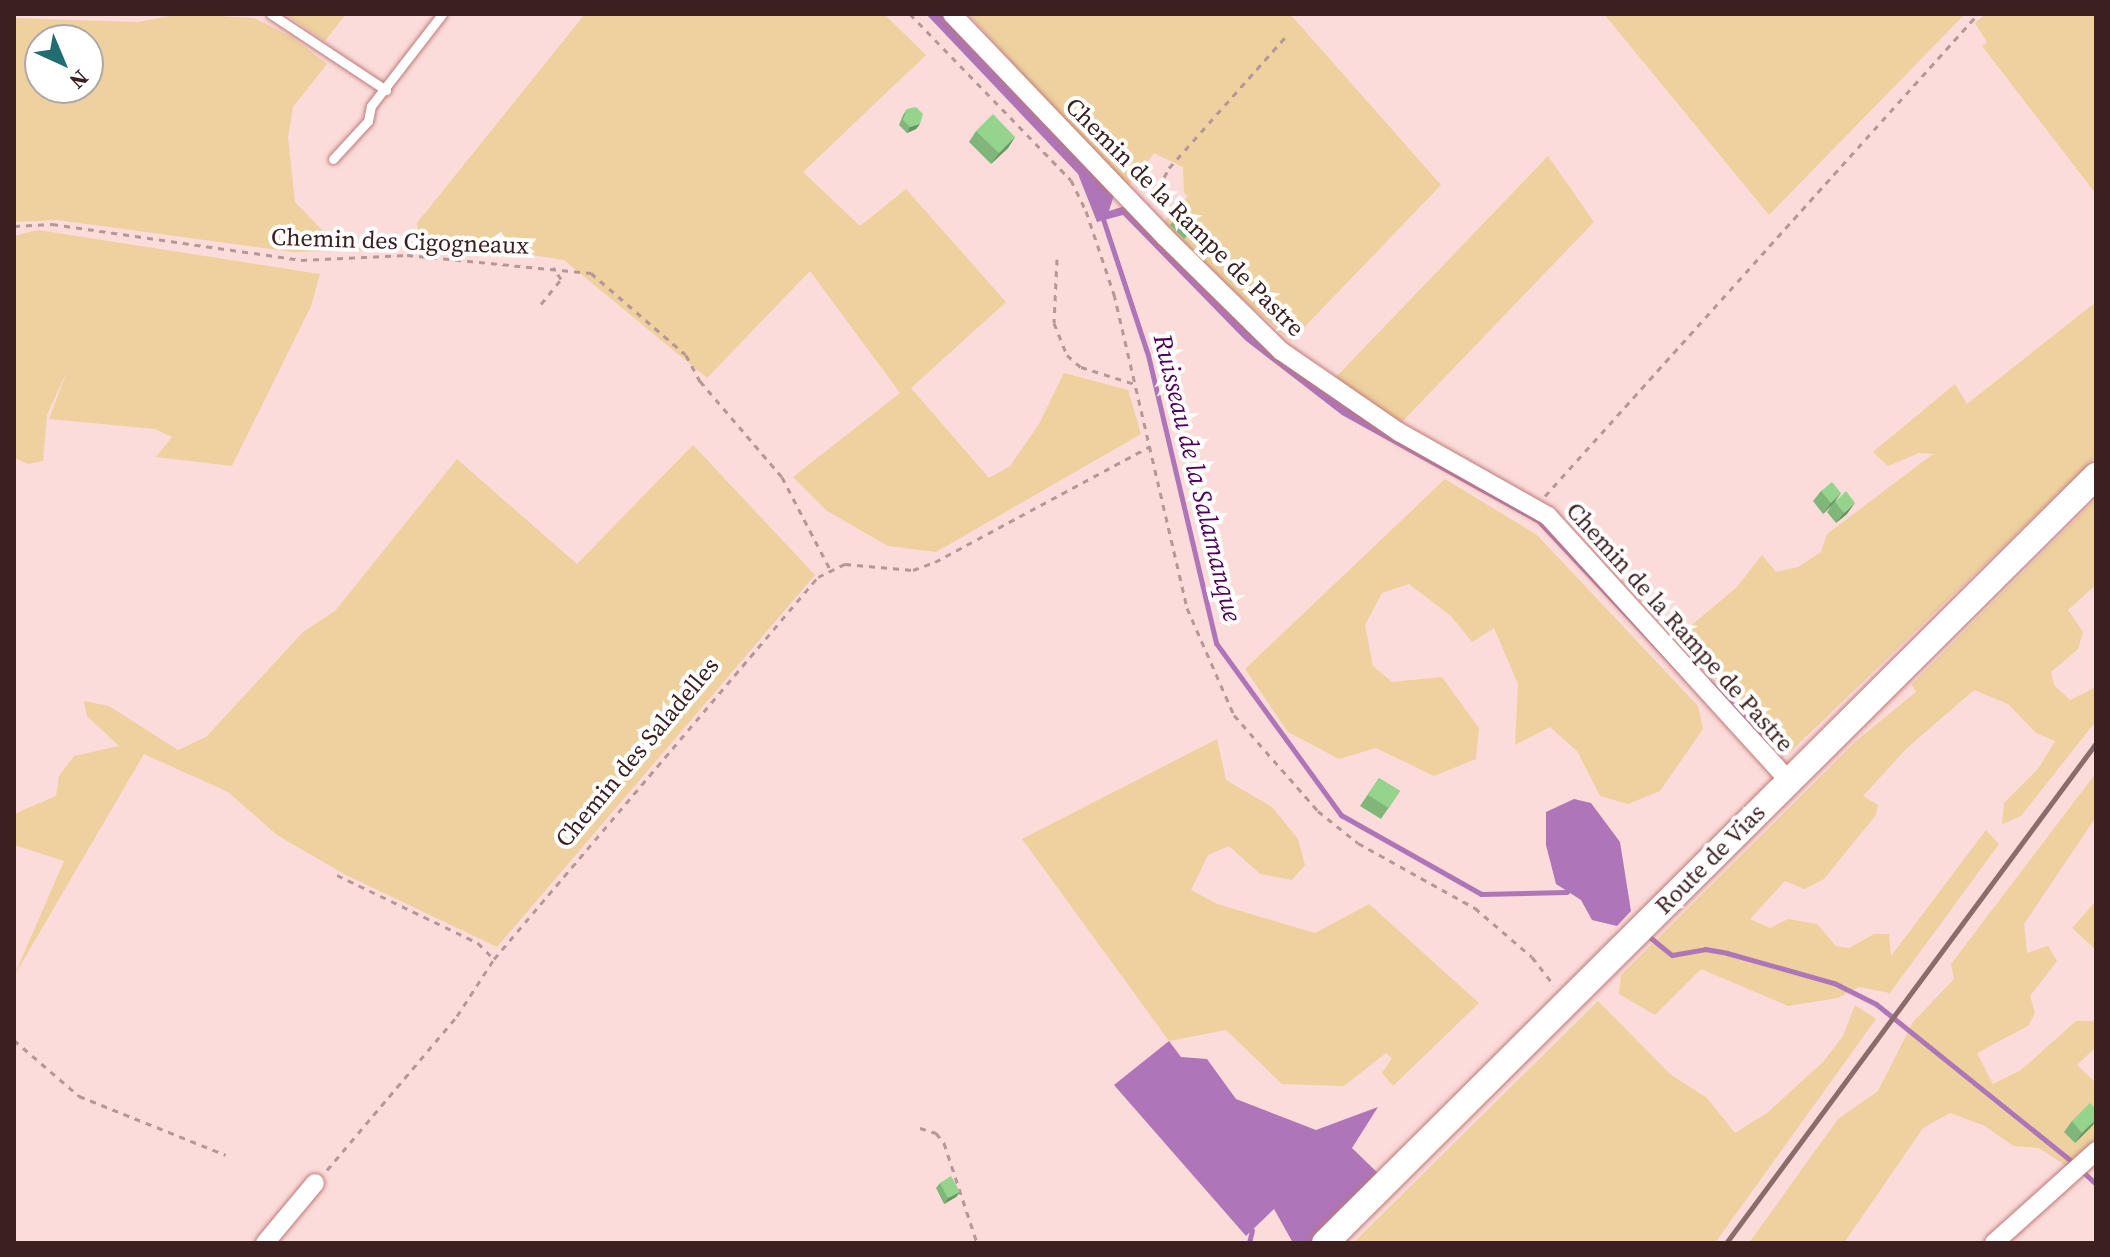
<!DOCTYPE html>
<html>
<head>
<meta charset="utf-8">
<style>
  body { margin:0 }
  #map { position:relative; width:2110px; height:1257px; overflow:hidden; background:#fbdcda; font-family:"Source Serif 4",serif }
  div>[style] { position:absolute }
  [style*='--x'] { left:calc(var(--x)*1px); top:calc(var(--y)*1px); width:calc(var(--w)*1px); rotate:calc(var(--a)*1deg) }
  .green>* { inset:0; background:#eed19e }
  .water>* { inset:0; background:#ae75b8 }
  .stream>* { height:5px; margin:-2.5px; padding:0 2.5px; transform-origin:2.5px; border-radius:2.5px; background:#ae75b8 }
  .path>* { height:3px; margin-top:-1.5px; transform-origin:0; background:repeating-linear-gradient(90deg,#b59796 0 6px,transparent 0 12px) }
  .roads { filter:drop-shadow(0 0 2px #be7978) drop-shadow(0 0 2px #be7978) }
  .lane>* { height:9px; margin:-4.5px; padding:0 4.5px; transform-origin:4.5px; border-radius:4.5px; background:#fff }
  .street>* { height:18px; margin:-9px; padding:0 9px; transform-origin:9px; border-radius:9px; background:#fff }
  .secondary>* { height:26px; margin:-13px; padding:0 13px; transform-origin:13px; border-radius:13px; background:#fff }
  .rail>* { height:5px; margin:-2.5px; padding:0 2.5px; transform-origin:2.5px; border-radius:2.5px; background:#896c6b }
  .wall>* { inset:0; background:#81b67a }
  .shaded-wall>* { inset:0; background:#699463 }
  .building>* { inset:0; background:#96d48e }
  span { translate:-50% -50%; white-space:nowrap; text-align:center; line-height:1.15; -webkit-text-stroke:8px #fff; paint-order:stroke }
  .street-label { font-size:24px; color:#3c2020 }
  .water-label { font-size:26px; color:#4d0059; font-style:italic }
  .frame { position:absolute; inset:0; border:16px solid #3c2020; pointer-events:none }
  .north { position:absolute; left:24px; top:24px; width:80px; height:80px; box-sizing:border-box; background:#fff; border:2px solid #b1a6a6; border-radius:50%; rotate:136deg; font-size:22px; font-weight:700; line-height:32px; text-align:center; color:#3c2020 }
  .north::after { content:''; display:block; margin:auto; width:28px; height:36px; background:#216d72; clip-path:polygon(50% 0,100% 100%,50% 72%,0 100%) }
</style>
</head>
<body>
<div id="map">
  <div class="green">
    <div style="clip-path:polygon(evenodd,181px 14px,254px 18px,292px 37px,327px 64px,293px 107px,288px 137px,295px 202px,324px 232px,344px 244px,375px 250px,292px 252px,57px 220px,14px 222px,14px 18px,138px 22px,181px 14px,40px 40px,88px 40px,88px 88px,40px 88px,40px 40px)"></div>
    <div style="clip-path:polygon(285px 14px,346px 14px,325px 41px)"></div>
    <div style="clip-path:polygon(585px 14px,884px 14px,926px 55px,803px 172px,860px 226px,906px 189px,1006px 302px,911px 388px,989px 478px,1010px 466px,1039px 424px,1064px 373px,1128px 390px,1141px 434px,936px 552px,888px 546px,827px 511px,793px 477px,900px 393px,810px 271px,707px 378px,564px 260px,447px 242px,420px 246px,417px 223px)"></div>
    <div style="clip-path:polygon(969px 14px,1290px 14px,1441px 185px,1291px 341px,1159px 227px,1188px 196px,1184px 193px,1183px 167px,1154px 153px,1125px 190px)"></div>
    <div style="clip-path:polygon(1604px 14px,1965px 14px,1769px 215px)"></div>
    <div style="clip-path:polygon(1986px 14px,2096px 14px,2096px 194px,1982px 46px,1987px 42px,1975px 23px)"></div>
    <div style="clip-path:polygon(1548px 156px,1594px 222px,1398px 426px,1336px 377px)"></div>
    <div style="clip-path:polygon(38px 230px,320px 274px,311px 306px,232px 466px,156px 457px,172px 437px,155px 429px,49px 419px,67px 371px,47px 415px,43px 461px,28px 464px,14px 458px,14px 236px)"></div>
    <div style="clip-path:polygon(2096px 302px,2096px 457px,1788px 754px,1676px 638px,1736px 588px,1762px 555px,1776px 572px,1798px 567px,1821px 552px,1827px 534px,1933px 454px,1919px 453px,1888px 466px,1873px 452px,1955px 384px,1967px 404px)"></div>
    <div style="clip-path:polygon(693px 445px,815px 575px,497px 947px,344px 874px,277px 835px,228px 792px,144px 754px,14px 976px,64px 861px,14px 845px,14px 814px,56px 796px,59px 776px,74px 756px,119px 746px,87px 716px,84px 701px,109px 706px,178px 750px,206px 737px,303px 632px,335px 611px,457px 459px,577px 564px)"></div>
    <div style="clip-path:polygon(1445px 479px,1537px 535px,1698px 706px,1703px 729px,1660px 791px,1628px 804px,1600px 796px,1577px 751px,1550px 727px,1515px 745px,1518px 684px,1494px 628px,1472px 642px,1451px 616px,1409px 584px,1382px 593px,1365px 625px,1373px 666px,1392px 682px,1442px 677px,1479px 728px,1476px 759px,1434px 776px,1376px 748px,1339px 759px,1288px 732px,1245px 669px)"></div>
    <div style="clip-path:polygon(2096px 499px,2096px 585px,2068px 610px,2083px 632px,2078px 649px,2051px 672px,2054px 685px,2070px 700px,2096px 687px,2096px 721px,2021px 816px,2002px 824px,2004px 803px,2038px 769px,2055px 741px,2036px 733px,2008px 704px,1974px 690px,1907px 748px,1863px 796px,1878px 805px,1876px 815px,1824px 879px,1804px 889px,1785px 881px,1750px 919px,1770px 928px,1788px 919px,1817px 924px,1836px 946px,1849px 948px,1874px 934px,1889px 934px,1891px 956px,1986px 830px,1999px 844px,1890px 993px,1859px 987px,1838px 998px,1788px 1006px,1701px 969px,1655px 1015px,1619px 994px,1621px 975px,1856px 741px,1916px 692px,1912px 684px)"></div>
    <div style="clip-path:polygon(1217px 739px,1226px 780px,1272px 807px,1298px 839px,1305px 865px,1292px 880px,1260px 874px,1229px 846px,1208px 855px,1191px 890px,1217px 904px,1315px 933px,1369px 904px,1479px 1003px,1393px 1086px,1382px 1073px,1392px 1058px,1386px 1053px,1344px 1086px,1282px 1084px,1226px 1030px,1169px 1041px,1022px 839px)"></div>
    <div style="clip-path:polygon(2096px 773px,2096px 817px,2024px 924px,2027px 953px,2048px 946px,2057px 961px,2030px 996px,2035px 1013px,2028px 1026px,1977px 1053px,1993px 1084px,2021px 1070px,2076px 1021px,2096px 1021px,2096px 1047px,2077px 1065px,2096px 1083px,2096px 1139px,2068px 1167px,2039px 1148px,2013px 1146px,1985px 1126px,1950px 1113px,1923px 1128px,1844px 1243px,1749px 1243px,1838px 1119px,1878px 1091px,1913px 1022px,1954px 979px,1951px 964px)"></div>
    <div style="clip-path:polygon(2096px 901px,2096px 950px,2072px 928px)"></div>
    <div style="clip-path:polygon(1598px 1001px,1670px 1074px,1707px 1098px,1735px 1133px,1767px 1113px,1823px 1062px,1843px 1036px,1855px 1005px,1876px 1019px,1715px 1243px,1353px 1243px)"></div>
  </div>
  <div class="water">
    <div style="clip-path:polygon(926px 14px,948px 14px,1115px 192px,1109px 211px,1131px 204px,1261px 337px,1550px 522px,1771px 740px,1758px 755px,1740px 739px,1537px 523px,1342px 415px,1245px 340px,1123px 215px,1097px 222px,1078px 174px)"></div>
    <div style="clip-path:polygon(1574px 799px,1591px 803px,1620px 842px,1631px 911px,1617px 926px,1592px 920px,1581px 900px,1556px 884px,1546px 845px,1546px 812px)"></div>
    <div style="clip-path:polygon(1169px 1041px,1181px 1057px,1207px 1059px,1236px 1099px,1316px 1130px,1378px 1107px,1352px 1148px,1386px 1181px,1321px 1243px,1293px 1243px,1274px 1209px,1246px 1236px,1114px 1085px)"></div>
  </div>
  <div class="stream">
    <div style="--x:1102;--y:216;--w:146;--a:71.7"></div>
    <div style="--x:1148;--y:355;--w:296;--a:76.7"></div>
    <div style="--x:1216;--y:643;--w:213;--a:54"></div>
    <div style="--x:1341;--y:815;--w:161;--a:29.4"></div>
    <div style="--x:1481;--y:894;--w:86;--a:-1.3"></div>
    <div style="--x:1647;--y:935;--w:32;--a:39"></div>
    <div style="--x:1672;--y:955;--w:34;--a:-10"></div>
    <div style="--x:1705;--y:949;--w:22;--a:10"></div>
    <div style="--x:1727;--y:953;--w:111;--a:15.7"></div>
    <div style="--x:1834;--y:983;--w:47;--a:26.6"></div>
    <div style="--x:1876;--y:1004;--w:255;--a:38.8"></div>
    <div style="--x:2082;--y:1171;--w:19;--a:43"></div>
    <div style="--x:1249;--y:1243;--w:13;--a:-77"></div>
  </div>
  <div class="path">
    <div style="--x:910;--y:14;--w:231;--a:45.9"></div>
    <div style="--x:1071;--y:180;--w:34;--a:64"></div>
    <div style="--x:1086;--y:211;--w:88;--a:71.4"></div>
    <div style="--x:1114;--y:294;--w:322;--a:76.9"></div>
    <div style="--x:1187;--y:608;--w:117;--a:66.3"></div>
    <div style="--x:1234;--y:715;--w:128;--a:48.8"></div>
    <div style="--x:1318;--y:811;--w:51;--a:38.7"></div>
    <div style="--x:1358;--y:843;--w:134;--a:29.1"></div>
    <div style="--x:1475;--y:908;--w:75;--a:40.7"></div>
    <div style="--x:1532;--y:957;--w:36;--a:52"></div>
    <div style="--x:1152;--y:198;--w:34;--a:-60"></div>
    <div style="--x:1169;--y:168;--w:179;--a:-48.4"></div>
    <div style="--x:14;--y:226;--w:38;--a:-3"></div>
    <div style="--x:52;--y:224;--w:252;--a:8.2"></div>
    <div style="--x:301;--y:260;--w:106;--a:-2.7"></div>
    <div style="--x:407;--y:255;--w:185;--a:5.6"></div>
    <div style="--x:591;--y:273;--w:125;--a:40.8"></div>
    <div style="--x:686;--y:355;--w:30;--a:62"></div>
    <div style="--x:700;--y:381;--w:126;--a:49.5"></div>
    <div style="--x:782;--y:477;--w:106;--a:62.5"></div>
    <div style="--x:1057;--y:259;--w:64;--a:92.7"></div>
    <div style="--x:1054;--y:323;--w:35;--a:68"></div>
    <div style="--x:1067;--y:355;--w:18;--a:41"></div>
    <div style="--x:1081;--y:367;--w:57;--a:17.5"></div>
    <div style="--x:541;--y:304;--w:32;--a:-51"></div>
    <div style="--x:561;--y:279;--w:14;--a:-124"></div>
    <div style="--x:1545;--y:496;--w:648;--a:-48.07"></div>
    <div style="--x:337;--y:875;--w:157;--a:25.7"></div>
    <div style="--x:478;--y:943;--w:23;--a:45"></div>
    <div style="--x:14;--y:1040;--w:86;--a:40.7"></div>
    <div style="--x:79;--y:1096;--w:158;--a:21.9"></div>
    <div style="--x:920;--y:1128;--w:17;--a:17"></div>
    <div style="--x:936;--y:1133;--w:13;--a:51"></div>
    <div style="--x:944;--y:1143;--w:105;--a:71.7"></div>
    <div style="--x:327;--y:1170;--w:202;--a:-49.8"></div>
    <div style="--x:457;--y:1016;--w:68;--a:-57"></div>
    <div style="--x:494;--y:959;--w:501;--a:-49.7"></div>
    <div style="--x:818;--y:577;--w:30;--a:-26"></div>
    <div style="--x:845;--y:564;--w:68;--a:5"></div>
    <div style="--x:913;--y:570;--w:23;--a:-20"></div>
    <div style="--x:935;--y:562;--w:244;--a:-28.3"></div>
  </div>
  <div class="roads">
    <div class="lane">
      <div style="--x:271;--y:14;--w:138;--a:33.5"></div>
      <div style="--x:333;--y:159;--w:52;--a:-47.4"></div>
      <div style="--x:368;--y:121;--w:15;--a:-79"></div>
      <div style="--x:371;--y:106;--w:116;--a:-52.3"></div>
    </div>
    <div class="street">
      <div style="--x:952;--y:14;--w:308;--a:46.3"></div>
      <div style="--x:1165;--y:237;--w:163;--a:44.5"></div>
      <div style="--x:1281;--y:351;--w:143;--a:34.5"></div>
      <div style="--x:1399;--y:432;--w:171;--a:29.4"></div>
      <div style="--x:1548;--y:516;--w:358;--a:47.7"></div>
      <div style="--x:265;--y:1243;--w:78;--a:-50.2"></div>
      <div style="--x:1994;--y:1243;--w:137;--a:-42"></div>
    </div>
    <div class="secondary">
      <div style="--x:1325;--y:1243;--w:1088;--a:-44.85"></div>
    </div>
  </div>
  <div class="rail">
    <div style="--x:1726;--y:1243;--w:622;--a:-53.5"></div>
  </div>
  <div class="wall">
    <div style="clip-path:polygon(907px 109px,920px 124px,916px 129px,907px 133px,899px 125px,903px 115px)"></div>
    <div style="clip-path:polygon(976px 131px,1015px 137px,1008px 148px,991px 164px,969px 142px)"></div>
    <div style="clip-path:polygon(1174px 220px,1193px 230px,1184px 239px,1170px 225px)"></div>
    <div style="clip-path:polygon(1821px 491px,1841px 493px,1836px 500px,1847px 514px,1836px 523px,1827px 512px,1832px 505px,1823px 514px,1813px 501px)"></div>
    <div style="clip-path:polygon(1379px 778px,1400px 791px,1381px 819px,1360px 806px)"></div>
    <div style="clip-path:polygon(2072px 1121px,2093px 1125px,2075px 1143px,2064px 1132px)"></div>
    <div style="clip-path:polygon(940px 1183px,960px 1192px,956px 1197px,944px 1204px,936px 1188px)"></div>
  </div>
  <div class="shaded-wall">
    <div style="clip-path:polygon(920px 124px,916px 129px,907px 133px,910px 127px)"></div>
    <div style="clip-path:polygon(1015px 137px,1008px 148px,991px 164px,999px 153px)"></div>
    <div style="clip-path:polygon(1841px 493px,1832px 505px,1823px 514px,1831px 503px)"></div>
    <div style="clip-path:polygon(1855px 503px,1847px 514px,1836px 523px,1844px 513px)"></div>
    <div style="clip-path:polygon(2096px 1119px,2093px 1125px,2075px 1143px,2082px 1133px)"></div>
    <div style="clip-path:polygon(960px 1192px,956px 1197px,944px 1204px,948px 1198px)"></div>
  </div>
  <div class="building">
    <div style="clip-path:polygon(916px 107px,923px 114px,920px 124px,910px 127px,903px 120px,907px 109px)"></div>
    <div style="clip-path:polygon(993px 114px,1015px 137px,999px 153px,976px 131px)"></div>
    <div style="clip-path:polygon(1183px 211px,1197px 225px,1188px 233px,1174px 220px)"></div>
    <div style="clip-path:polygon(1832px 482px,1841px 493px,1831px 503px,1821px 491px)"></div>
    <div style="clip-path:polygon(1846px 491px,1855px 503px,1844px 513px,1835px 502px)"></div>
    <div style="clip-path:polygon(1379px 778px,1400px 791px,1389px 808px,1368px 795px)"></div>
    <div style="clip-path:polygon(2090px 1103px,2096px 1109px,2096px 1119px,2082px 1133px,2072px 1121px)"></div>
    <div style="clip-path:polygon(951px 1176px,960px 1192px,948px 1198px,940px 1183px)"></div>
  </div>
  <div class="street-label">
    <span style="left:1185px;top:217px;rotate:45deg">Chemin de la Rampe de Pastre</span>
    <span style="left:400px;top:241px;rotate:2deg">Chemin des Cigogneaux</span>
    <span style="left:1680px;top:627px;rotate:48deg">Chemin de la Rampe de Pastre</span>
    <span style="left:637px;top:752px;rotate:-50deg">Chemin des Saladelles</span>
    <span style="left:1710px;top:859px;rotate:-45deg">Route de Vias</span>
  </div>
  <div class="water-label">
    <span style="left:1197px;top:478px;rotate:76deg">Ruisseau de la Salamanque</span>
  </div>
  <div class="frame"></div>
  <div class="north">N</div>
</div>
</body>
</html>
